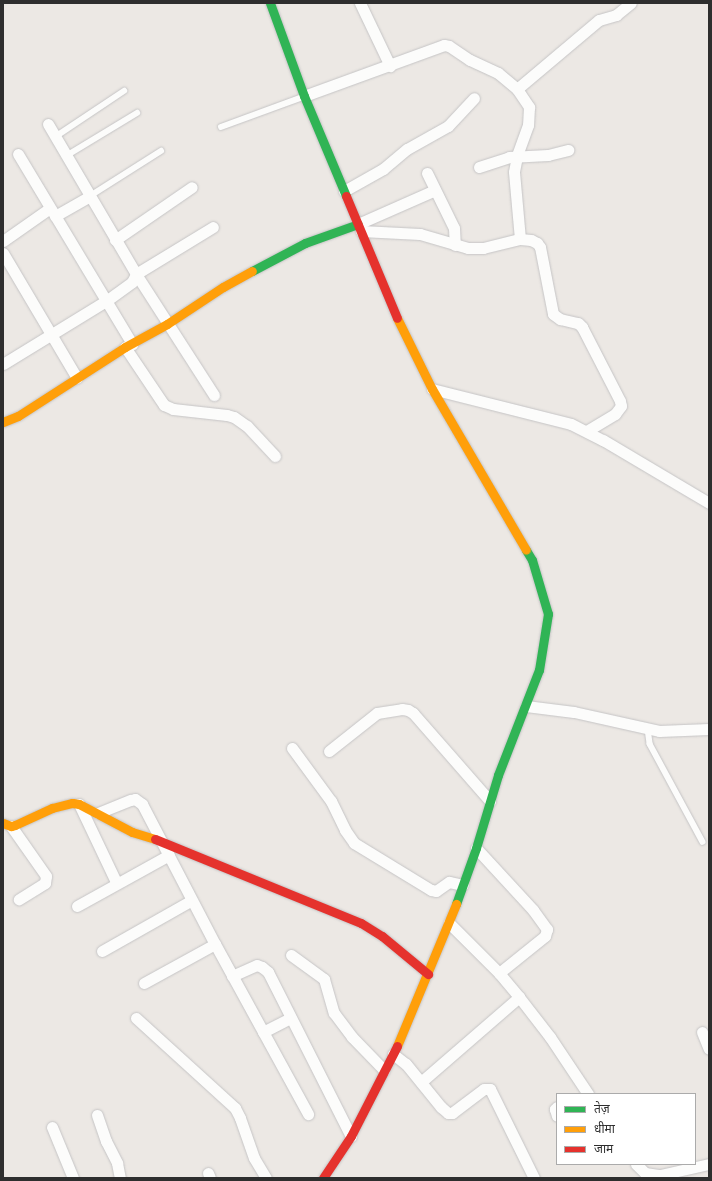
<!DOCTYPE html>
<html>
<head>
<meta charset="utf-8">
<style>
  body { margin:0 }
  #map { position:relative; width:712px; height:1181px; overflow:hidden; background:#ece8e4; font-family:"IBM Plex Sans","Noto Sans Devanagari",sans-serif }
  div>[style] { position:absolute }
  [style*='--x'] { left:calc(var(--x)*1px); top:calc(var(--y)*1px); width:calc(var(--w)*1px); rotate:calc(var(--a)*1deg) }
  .roads { filter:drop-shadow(0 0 1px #c5c4c5) drop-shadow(0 0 1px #c5c4c5) }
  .lane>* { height:5.5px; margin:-2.75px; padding:0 2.75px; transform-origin:2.75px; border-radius:2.75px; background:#fcfcfb }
  .street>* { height:11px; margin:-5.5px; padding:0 5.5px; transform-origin:5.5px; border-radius:5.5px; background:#fcfcfb }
  .fast>* { height:9px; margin:-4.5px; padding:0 4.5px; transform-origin:4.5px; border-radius:4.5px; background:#30b455 }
  .slow>* { height:9px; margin:-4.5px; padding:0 4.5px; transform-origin:4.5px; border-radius:4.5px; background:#ff9f0a }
  .jam>* { height:9px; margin:-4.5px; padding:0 4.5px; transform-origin:4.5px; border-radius:4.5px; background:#e5322d }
  span { translate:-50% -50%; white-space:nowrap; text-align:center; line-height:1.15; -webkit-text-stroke:3.5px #fff; paint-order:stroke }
  .frame { position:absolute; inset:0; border:4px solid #2e2e2e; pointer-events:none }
  .legend { position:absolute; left:556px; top:1093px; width:140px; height:72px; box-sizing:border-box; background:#fff; border:1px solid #ababab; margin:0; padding:5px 7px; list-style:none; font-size:12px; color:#2e2e2e }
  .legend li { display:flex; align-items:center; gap:8px; height:20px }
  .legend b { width:20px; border:1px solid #ababab }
</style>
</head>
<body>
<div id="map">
  <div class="roads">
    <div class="lane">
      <div style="--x:221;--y:127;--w:87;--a:-20.1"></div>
      <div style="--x:55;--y:137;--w:83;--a:-33.7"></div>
      <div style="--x:66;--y:156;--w:83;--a:-31.2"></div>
      <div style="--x:90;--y:196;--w:84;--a:-32.4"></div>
      <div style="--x:648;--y:729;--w:15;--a:82"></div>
      <div style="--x:650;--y:744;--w:111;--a:61.6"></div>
    </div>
    <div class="street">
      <div style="--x:360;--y:3;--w:70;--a:64.5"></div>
      <div style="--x:517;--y:89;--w:107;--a:-40.1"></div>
      <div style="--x:599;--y:20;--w:18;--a:-16"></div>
      <div style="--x:616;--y:15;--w:19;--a:-39"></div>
      <div style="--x:304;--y:96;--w:149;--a:-20"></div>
      <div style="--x:444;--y:45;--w:5;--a:11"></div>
      <div style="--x:449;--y:46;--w:25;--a:34"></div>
      <div style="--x:470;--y:60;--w:31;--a:25"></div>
      <div style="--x:498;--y:73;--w:25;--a:40"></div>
      <div style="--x:517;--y:89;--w:22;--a:56"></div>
      <div style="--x:529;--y:107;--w:18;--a:93"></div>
      <div style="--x:528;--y:125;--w:33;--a:110"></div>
      <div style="--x:517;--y:156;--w:16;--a:101"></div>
      <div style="--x:514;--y:172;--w:67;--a:84.9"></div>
      <div style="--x:48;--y:124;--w:174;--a:59.6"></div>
      <div style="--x:136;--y:274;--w:144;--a:57.2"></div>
      <div style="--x:18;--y:154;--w:222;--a:59"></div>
      <div style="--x:479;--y:167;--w:32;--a:-18"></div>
      <div style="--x:509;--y:157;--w:39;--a:-3"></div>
      <div style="--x:548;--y:155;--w:21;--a:-14"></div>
      <div style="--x:427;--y:173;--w:61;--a:63.9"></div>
      <div style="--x:454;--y:228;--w:17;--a:87"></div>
      <div style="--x:344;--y:191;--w:45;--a:-29.4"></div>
      <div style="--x:383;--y:169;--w:31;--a:-40"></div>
      <div style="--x:407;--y:149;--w:47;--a:-29.3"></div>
      <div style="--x:448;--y:126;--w:38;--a:-47"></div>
      <div style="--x:55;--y:216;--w:40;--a:-29.7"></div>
      <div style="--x:358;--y:224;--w:84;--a:-23.8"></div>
      <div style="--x:361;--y:231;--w:59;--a:2.9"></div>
      <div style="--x:420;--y:234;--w:50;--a:16.3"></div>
      <div style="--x:468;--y:248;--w:15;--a:0"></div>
      <div style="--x:483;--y:248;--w:38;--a:-14"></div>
      <div style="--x:520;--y:239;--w:11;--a:5"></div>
      <div style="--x:531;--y:240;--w:7;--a:27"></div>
      <div style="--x:537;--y:243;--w:5;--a:53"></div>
      <div style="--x:540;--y:247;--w:68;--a:79"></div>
      <div style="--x:553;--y:314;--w:9;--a:36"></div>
      <div style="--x:560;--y:319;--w:18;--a:13"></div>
      <div style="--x:578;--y:323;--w:6;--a:45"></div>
      <div style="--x:582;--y:327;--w:83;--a:62.8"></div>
      <div style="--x:620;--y:401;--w:5;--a:79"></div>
      <div style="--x:621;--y:406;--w:10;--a:127"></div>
      <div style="--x:615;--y:414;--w:33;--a:149"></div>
      <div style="--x:115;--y:240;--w:93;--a:-34.5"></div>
      <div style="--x:3;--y:241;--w:57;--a:-35.1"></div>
      <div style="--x:3;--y:253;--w:145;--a:59.4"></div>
      <div style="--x:125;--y:347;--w:70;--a:56.1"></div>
      <div style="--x:164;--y:405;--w:10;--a:24"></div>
      <div style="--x:173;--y:409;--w:54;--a:6.3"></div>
      <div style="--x:227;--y:415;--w:7;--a:16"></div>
      <div style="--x:234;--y:417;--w:16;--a:35"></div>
      <div style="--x:247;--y:426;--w:41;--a:47"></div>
      <div style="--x:3;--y:364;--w:121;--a:-31.5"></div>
      <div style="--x:106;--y:301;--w:32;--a:-36"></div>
      <div style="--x:132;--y:282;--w:9;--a:-63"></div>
      <div style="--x:136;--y:274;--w:90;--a:-31.4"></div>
      <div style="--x:432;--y:389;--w:143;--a:14.1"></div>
      <div style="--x:571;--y:424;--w:36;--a:27"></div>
      <div style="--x:603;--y:440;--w:123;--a:30.7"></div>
      <div style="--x:526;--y:706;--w:48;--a:7.1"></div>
      <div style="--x:574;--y:712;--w:87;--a:12.6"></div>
      <div style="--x:659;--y:731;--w:50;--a:-2.3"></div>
      <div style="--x:292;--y:748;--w:66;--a:53.7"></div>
      <div style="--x:331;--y:801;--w:32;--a:64"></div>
      <div style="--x:345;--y:830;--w:16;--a:55"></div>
      <div style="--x:354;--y:843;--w:90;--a:31.4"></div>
      <div style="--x:431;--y:890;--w:5;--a:11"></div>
      <div style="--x:436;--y:891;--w:16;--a:-35"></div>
      <div style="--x:449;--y:882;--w:14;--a:12"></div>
      <div style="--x:329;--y:751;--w:61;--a:-38.4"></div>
      <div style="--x:377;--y:713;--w:25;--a:-9"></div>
      <div style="--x:402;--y:709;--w:6;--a:9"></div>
      <div style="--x:408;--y:710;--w:6;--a:31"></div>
      <div style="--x:413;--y:713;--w:117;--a:48.8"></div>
      <div style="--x:79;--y:804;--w:86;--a:64.6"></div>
      <div style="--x:98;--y:813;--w:35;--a:-22"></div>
      <div style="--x:131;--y:800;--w:4;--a:-14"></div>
      <div style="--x:135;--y:799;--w:9;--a:36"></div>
      <div style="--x:142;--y:804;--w:158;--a:62.5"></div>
      <div style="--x:215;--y:944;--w:194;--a:61.3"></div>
      <div style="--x:11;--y:826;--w:61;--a:55"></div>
      <div style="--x:46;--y:876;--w:7;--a:98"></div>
      <div style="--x:45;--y:883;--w:31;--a:148"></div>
      <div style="--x:476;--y:848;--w:84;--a:47.4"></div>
      <div style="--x:533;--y:910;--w:24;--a:54"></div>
      <div style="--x:547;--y:929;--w:7;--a:106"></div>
      <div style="--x:545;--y:936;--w:59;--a:141.2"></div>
      <div style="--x:77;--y:906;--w:105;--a:-29"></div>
      <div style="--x:449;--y:923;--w:71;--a:45"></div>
      <div style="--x:499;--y:973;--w:31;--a:50"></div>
      <div style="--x:519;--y:997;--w:51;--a:52.2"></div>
      <div style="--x:550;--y:1037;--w:69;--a:56.3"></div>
      <div style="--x:102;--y:951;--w:103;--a:-29.5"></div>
      <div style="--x:291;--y:955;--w:41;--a:36"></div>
      <div style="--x:324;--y:979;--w:35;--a:74"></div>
      <div style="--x:334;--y:1013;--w:30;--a:53"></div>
      <div style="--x:352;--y:1037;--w:46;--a:45.9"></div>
      <div style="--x:232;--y:976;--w:27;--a:-24"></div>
      <div style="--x:257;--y:965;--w:5;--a:22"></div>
      <div style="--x:262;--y:967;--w:8;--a:40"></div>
      <div style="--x:268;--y:972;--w:184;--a:63.2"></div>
      <div style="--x:144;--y:983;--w:81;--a:-28.8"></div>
      <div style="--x:136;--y:1018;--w:134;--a:42.3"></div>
      <div style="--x:235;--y:1108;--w:11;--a:63"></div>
      <div style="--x:240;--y:1118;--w:42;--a:70.7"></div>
      <div style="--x:254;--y:1158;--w:23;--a:59"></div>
      <div style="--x:263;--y:1032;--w:31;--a:-27"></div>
      <div style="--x:702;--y:1032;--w:18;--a:68"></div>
      <div style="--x:393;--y:1054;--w:16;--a:38"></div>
      <div style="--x:406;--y:1064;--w:55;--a:50.9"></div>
      <div style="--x:441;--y:1107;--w:9;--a:41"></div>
      <div style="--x:448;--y:1113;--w:4;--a:0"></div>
      <div style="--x:452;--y:1113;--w:40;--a:-37"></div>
      <div style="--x:484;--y:1089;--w:6;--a:0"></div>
      <div style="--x:490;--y:1089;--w:99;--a:63.7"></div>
      <div style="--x:421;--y:1082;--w:130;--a:-40.9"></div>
      <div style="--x:557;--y:1107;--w:3;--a:135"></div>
      <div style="--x:555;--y:1109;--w:7;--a:74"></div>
      <div style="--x:97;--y:1115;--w:28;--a:71"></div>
      <div style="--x:106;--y:1141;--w:25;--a:63"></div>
      <div style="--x:117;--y:1163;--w:15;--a:79"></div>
      <div style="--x:52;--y:1127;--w:55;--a:67.6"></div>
      <div style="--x:636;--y:1164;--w:13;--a:45"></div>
      <div style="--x:645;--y:1173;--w:15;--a:8"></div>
      <div style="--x:660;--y:1175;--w:50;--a:-12.7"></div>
      <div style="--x:208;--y:1173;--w:5;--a:68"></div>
    </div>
    <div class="fast">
      <div style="--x:270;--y:3;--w:99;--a:69.9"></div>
      <div style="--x:304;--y:96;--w:108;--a:67.2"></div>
      <div style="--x:252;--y:271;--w:60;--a:-27.8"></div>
      <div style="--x:305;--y:243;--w:56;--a:-19.7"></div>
      <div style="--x:456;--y:904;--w:59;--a:-70.3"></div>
      <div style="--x:476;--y:848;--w:76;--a:-73.2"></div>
      <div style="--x:498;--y:775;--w:113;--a:-68.7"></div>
      <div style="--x:539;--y:670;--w:57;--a:-80.9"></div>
      <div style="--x:548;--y:614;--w:56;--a:-106.5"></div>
      <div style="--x:532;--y:560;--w:12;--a:-121"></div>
    </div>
    <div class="slow">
      <div style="--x:397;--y:318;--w:79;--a:63.8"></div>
      <div style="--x:432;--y:389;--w:186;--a:59.7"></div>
      <div style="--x:3;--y:422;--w:16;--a:-22"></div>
      <div style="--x:18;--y:416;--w:127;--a:-32.8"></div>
      <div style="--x:125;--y:347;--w:48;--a:-28.7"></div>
      <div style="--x:167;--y:324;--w:67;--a:-33.5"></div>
      <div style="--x:223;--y:287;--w:33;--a:-29"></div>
      <div style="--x:3;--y:823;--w:9;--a:21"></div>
      <div style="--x:11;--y:826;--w:4;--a:-14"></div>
      <div style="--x:15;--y:825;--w:41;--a:-24.7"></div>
      <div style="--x:52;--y:808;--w:21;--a:-14"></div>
      <div style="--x:72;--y:803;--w:7;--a:8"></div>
      <div style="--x:79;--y:804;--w:60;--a:27.8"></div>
      <div style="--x:132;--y:832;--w:24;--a:17"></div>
      <div style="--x:397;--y:1046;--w:154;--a:-67.4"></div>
    </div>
    <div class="jam">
      <div style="--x:346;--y:196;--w:132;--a:67.3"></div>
      <div style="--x:155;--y:839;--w:222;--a:22.2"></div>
      <div style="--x:361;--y:923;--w:25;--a:32"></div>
      <div style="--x:382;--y:936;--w:60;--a:39.6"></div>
      <div style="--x:323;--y:1178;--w:50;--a:-56.3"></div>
      <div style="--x:351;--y:1136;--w:101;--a:-62.9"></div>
    </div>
  </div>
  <div class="frame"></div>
  <ul class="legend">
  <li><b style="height:5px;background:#30b455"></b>तेज़</li>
  <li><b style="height:5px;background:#ff9f0a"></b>धीमा</li>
  <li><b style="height:5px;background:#e5322d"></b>जाम</li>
  </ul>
</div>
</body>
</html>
